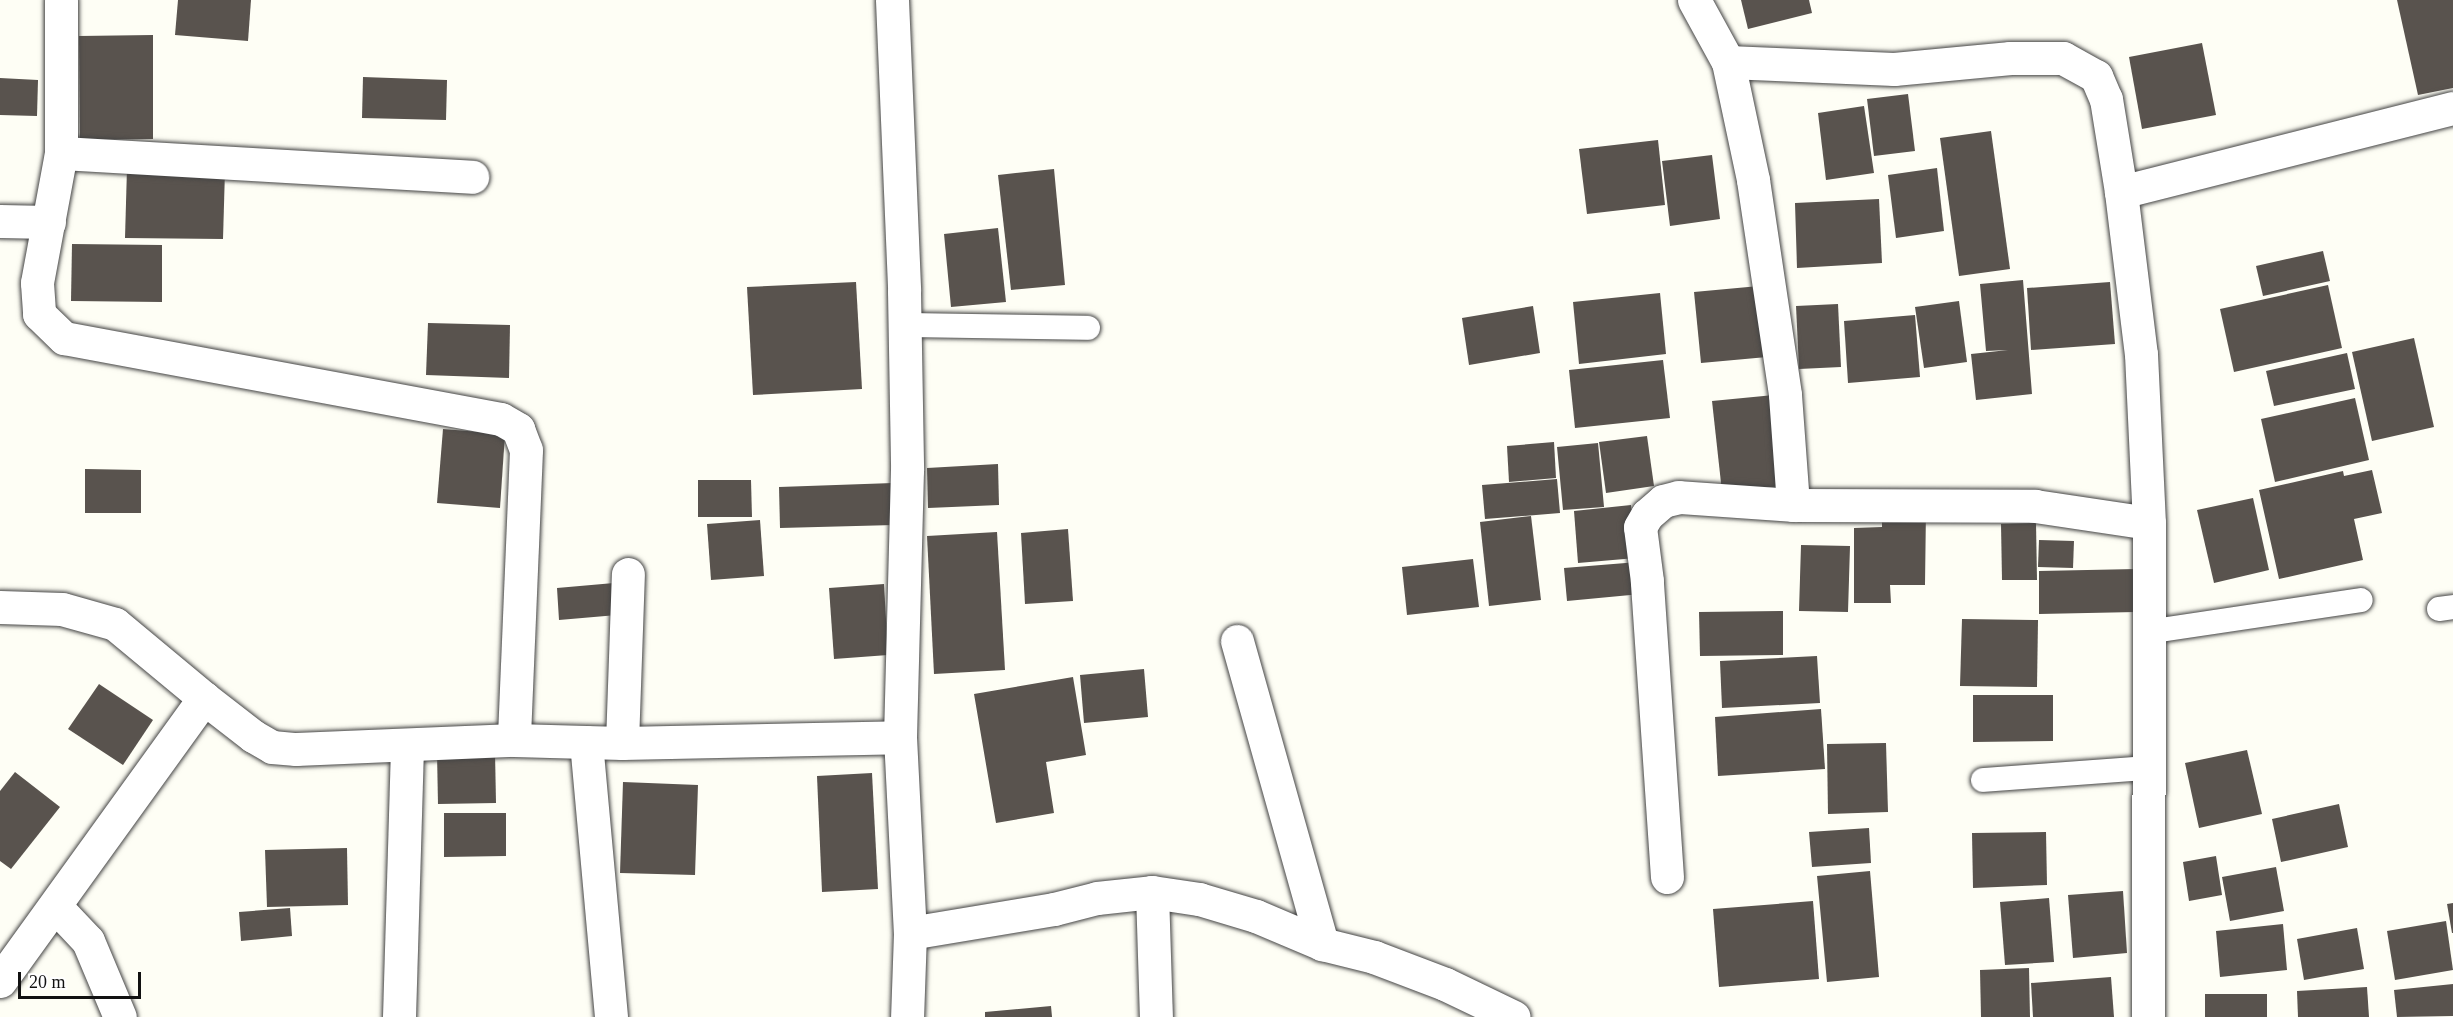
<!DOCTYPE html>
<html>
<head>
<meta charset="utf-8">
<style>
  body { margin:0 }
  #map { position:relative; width:2453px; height:1017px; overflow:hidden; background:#fefef5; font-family:Georgia,serif }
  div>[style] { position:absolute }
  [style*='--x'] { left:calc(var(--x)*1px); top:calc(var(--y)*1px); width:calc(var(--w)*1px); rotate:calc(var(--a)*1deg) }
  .building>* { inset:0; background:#59534e }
  .roads { filter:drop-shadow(0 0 2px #444) drop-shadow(0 0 2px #444) }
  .service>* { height:24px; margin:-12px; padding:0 12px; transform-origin:12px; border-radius:12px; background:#fff }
  .minor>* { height:33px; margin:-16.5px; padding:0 16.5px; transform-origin:16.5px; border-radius:16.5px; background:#fff }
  span { translate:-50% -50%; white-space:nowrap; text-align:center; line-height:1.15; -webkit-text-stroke:6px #fff; paint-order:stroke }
  .scale { position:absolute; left:18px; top:972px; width:123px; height:27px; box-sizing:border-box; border:3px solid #111; border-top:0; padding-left:8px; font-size:18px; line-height:21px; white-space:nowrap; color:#111; -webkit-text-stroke:4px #fff; paint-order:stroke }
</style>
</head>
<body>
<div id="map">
  <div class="building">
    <div style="clip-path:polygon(178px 0,251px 0,248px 41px,175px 35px)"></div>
    <div style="clip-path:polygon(1741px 0,1809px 0,1812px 13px,1748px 29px)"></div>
    <div style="clip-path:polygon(2397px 0,2453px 0,2453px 88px,2418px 95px)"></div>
    <div style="clip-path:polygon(153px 35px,153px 139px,80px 140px,79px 36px)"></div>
    <div style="clip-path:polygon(2202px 43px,2216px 115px,2142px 129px,2129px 57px)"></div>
    <div style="clip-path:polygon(363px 77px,447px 80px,446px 120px,362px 118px)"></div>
    <div style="clip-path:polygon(0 78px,38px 80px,37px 116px,0 115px)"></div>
    <div style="clip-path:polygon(1908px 94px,1915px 151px,1874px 156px,1867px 99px)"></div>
    <div style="clip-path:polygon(1864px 106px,1874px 173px,1826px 180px,1818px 113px)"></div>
    <div style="clip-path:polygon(1991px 131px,2010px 269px,1959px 276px,1940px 138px)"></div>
    <div style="clip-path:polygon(1658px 140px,1665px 205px,1587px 214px,1579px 149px)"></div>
    <div style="clip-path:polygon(1712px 155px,1720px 219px,1670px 226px,1662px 161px)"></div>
    <div style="clip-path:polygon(127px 168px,225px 170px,223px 239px,125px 238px)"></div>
    <div style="clip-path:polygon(1937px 168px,1944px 231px,1896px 238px,1888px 175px)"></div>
    <div style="clip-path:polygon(1054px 169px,1065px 285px,1011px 290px,998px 175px)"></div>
    <div style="clip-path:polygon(1879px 199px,1882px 263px,1797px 268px,1795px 203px)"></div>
    <div style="clip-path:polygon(998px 228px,1006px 302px,951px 307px,944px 234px)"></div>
    <div style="clip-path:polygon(72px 244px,162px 245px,162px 302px,71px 301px)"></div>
    <div style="clip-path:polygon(2323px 251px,2330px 281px,2263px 296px,2256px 266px)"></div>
    <div style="clip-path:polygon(2023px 280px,2032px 394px,1976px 400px,1971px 354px,2008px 350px,1986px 351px,1980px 284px)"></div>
    <div style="clip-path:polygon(856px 282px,862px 389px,753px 395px,747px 287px)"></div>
    <div style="clip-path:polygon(2110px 282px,2115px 344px,2031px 350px,2027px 288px)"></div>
    <div style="clip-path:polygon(2328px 285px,2342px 348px,2234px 372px,2220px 309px)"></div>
    <div style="clip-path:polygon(1759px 286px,1767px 357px,1701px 363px,1694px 292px)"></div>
    <div style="clip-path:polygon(1660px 293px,1666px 354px,1579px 364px,1573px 302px)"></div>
    <div style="clip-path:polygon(1959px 301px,1967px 362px,1924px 368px,1915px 307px)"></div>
    <div style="clip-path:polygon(1838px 304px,1841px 367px,1799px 369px,1796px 306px)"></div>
    <div style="clip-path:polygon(1533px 306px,1540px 353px,1469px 365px,1462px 318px)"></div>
    <div style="clip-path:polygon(1915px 315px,1920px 377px,1848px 383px,1844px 321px)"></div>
    <div style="clip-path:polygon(428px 323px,510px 325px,509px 378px,426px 375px)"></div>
    <div style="clip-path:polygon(2414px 338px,2434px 427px,2372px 441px,2352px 352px)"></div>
    <div style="clip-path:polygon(2347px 353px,2355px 389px,2274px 406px,2266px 371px)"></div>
    <div style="clip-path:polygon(1663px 360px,1670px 418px,1575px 428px,1569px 370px)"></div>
    <div style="clip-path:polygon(1774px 395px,1783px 486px,1722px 492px,1712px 401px)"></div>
    <div style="clip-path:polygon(2355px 398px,2369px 460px,2275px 482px,2261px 419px)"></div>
    <div style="clip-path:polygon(443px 429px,505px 434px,500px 508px,437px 503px)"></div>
    <div style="clip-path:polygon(1647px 436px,1654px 486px,1606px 493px,1599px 442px)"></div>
    <div style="clip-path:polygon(1554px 442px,1556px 478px,1509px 482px,1507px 446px)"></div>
    <div style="clip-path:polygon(1598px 443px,1604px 507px,1563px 510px,1557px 447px)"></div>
    <div style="clip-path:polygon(998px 464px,999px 505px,928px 508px,927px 468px)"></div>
    <div style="clip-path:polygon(85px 469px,141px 470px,141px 513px,85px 513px)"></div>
    <div style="clip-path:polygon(2372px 470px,2382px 513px,2354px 519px,2363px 560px,2279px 579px,2259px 490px,2343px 471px,2344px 476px)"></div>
    <div style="clip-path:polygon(1557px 479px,1560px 513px,1485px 519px,1482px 485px)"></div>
    <div style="clip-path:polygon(698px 480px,751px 480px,752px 517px,698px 517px)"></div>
    <div style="clip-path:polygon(893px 483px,894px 525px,780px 528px,779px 487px)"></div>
    <div style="clip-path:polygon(2253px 498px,2269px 570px,2214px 583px,2197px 510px)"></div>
    <div style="clip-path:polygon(1631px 505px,1636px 558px,1578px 563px,1574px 511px)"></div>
    <div style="clip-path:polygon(1882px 509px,1926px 509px,1925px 585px,1890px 585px,1891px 603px,1854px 603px,1854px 528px,1882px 527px)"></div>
    <div style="clip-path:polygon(1531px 516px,1541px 600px,1489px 606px,1480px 522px)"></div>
    <div style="clip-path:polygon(760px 520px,764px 576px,711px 580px,707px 524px)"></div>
    <div style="clip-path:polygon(2036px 523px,2037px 580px,2002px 580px,2001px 524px)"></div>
    <div style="clip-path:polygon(1068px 529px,1073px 601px,1025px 604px,1021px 533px)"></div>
    <div style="clip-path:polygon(997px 532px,1005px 670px,934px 674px,927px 536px)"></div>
    <div style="clip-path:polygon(2039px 540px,2074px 541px,2073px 568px,2038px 567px)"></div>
    <div style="clip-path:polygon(1801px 545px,1850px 546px,1848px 612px,1799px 611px)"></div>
    <div style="clip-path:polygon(1473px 559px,1479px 607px,1407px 615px,1402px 567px)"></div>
    <div style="clip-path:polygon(1638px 562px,1641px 594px,1567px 601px,1564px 568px)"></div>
    <div style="clip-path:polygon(2136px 569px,2136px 612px,2039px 614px,2039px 571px)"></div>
    <div style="clip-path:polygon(614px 583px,617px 615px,559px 620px,557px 588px)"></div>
    <div style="clip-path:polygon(884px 584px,888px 655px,834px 659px,829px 588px)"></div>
    <div style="clip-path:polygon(1783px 611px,1783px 655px,1700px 656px,1699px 612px)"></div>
    <div style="clip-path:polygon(1962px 619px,2038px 620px,2037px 687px,1960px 686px)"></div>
    <div style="clip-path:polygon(1817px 656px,1820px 703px,1722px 708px,1720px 661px)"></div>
    <div style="clip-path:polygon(1144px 669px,1148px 717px,1084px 723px,1080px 675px)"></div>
    <div style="clip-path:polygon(1073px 677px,1086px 755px,1046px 762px,1054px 813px,996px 823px,974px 694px)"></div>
    <div style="clip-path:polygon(99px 684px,153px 720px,123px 765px,68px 729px)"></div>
    <div style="clip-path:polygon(1973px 695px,2053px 695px,2053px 741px,1973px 742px)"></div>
    <div style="clip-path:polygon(1821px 709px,1825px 769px,1718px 776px,1715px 717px)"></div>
    <div style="clip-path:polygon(1886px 743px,1888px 812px,1828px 814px,1827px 744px)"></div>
    <div style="clip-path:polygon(2247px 750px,2262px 814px,2199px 828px,2185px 763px)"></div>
    <div style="clip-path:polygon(495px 752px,496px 803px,438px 804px,437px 753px)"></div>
    <div style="clip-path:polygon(15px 772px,60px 807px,11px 869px,0 861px,0 791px)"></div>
    <div style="clip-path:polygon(872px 773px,878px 889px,822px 892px,817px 776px)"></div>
    <div style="clip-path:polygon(623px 782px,698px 785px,695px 875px,620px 873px)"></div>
    <div style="clip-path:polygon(2339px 804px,2348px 847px,2281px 862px,2272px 819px)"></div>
    <div style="clip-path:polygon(444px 813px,506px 813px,506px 856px,444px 857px)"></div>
    <div style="clip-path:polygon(1869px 828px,1871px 863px,1812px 867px,1809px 832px)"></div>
    <div style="clip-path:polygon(2046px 832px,2047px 885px,1973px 888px,1972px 833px)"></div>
    <div style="clip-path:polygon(347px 848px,348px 905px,267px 907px,265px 850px)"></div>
    <div style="clip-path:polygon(2216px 856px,2222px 895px,2189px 901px,2183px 862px)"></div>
    <div style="clip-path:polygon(2276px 867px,2284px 911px,2230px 921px,2222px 877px)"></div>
    <div style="clip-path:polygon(1870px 871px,1879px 977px,1827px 982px,1817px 876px)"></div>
    <div style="clip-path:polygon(2123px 891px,2127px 953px,2073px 958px,2068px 895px)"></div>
    <div style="clip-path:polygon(2049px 898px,2054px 962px,2005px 965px,2000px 902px)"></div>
    <div style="clip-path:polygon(1813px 901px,1819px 979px,1719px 987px,1713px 909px)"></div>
    <div style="clip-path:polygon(2453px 903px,2453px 933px,2452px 933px,2447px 904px)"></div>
    <div style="clip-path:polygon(290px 908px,292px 936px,241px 941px,239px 912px)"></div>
    <div style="clip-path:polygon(2446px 921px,2453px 970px,2395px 980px,2387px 931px)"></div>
    <div style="clip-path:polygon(2283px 924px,2287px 970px,2220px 977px,2216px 931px)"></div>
    <div style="clip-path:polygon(2357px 928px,2364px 969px,2304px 980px,2297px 939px)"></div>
    <div style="clip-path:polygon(2029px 968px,2030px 1017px,1981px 1017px,1980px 970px)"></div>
    <div style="clip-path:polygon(2111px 977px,2114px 1017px,2033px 1017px,2031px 983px)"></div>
    <div style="clip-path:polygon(2453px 984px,2453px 1016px,2397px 1017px,2394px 990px)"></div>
    <div style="clip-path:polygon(2367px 987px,2369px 1017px,2298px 1017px,2297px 991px)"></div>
    <div style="clip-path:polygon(2205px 994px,2267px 994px,2267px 1017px,2205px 1017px)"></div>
    <div style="clip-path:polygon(1051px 1006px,1052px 1017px,985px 1017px,985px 1012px)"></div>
  </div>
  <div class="roads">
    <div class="service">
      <div style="--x:904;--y:325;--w:184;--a:0.9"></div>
      <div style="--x:2439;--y:609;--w:14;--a:-8"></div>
      <div style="--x:2147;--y:632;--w:216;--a:-8.5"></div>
      <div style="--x:1983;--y:780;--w:164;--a:-4.2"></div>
    </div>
    <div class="minor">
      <div style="--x:61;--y:0;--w:153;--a:90"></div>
      <div style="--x:61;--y:153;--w:132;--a:100.5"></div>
      <div style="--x:37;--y:283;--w:31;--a:86"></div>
      <div style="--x:39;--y:314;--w:35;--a:44"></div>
      <div style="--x:64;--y:338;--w:444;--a:10.5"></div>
      <div style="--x:501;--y:419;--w:20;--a:30"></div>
      <div style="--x:518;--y:429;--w:22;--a:69"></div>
      <div style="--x:526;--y:450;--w:290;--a:92.4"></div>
      <div style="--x:892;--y:0;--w:291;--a:87.6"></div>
      <div style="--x:904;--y:291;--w:179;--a:89"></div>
      <div style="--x:907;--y:470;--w:267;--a:91.5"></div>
      <div style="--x:900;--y:737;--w:196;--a:87.1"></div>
      <div style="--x:910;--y:933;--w:84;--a:92"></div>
      <div style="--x:1694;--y:0;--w:71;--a:61.3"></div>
      <div style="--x:1728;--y:62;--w:166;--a:2.4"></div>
      <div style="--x:1894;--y:69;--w:117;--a:-5.4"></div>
      <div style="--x:2010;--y:58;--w:53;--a:0"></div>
      <div style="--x:2063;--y:58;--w:38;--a:29"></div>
      <div style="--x:2096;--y:76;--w:25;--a:67"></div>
      <div style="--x:2106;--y:99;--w:94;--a:80.8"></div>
      <div style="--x:2121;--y:192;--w:163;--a:83"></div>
      <div style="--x:2141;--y:354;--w:169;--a:87.3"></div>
      <div style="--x:2149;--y:523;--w:494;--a:90.1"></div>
      <div style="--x:1728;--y:62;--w:121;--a:78"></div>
      <div style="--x:1753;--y:180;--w:217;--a:81.5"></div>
      <div style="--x:1785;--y:395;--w:110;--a:85.8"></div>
      <div style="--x:1793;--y:505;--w:242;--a:0.2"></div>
      <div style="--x:2035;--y:506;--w:115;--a:8.5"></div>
      <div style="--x:61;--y:153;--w:412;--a:3.3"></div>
      <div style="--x:2121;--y:192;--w:342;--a:-14.2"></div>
      <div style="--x:0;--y:221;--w:49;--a:1.2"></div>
      <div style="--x:0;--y:607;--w:62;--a:1.8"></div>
      <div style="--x:62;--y:609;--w:55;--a:15.8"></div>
      <div style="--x:115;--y:624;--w:116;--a:39.7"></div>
      <div style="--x:204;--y:698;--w:62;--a:37.8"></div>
      <div style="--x:253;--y:736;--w:22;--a:30"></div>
      <div style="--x:272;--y:747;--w:24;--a:5"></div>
      <div style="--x:296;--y:749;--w:218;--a:-2.4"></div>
      <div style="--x:514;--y:740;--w:108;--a:1.6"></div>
      <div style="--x:622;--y:743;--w:278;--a:-1.2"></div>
      <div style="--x:1237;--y:641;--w:315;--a:74.3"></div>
      <div style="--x:1322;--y:944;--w:54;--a:14"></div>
      <div style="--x:1374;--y:957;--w:76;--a:20.8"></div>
      <div style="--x:1445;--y:984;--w:76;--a:25.6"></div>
      <div style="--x:586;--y:742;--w:276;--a:84.8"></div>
      <div style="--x:622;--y:743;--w:169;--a:-88"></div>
      <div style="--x:1667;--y:877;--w:297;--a:-93.9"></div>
      <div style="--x:1647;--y:581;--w:54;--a:-97.4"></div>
      <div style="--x:1640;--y:527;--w:14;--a:-60"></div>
      <div style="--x:1647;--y:515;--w:21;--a:-41"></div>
      <div style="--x:1663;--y:501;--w:16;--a:-14"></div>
      <div style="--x:1679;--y:497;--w:114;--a:4"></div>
      <div style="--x:1152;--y:892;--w:125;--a:88.2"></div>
      <div style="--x:55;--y:906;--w:48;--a:46.7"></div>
      <div style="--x:88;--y:941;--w:82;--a:67.2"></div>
      <div style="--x:910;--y:933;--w:146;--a:-9.5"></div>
      <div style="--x:1054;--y:909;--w:44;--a:-14.3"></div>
      <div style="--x:1097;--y:898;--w:55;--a:-6.2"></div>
      <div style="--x:1152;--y:892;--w:48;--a:8.5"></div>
      <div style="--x:1199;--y:899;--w:59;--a:16.6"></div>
      <div style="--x:1256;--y:916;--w:72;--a:23"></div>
      <div style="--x:0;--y:981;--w:349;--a:-54.2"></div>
      <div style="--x:399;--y:1017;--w:271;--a:-88.3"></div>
    </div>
  </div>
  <div class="scale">20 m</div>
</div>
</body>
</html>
